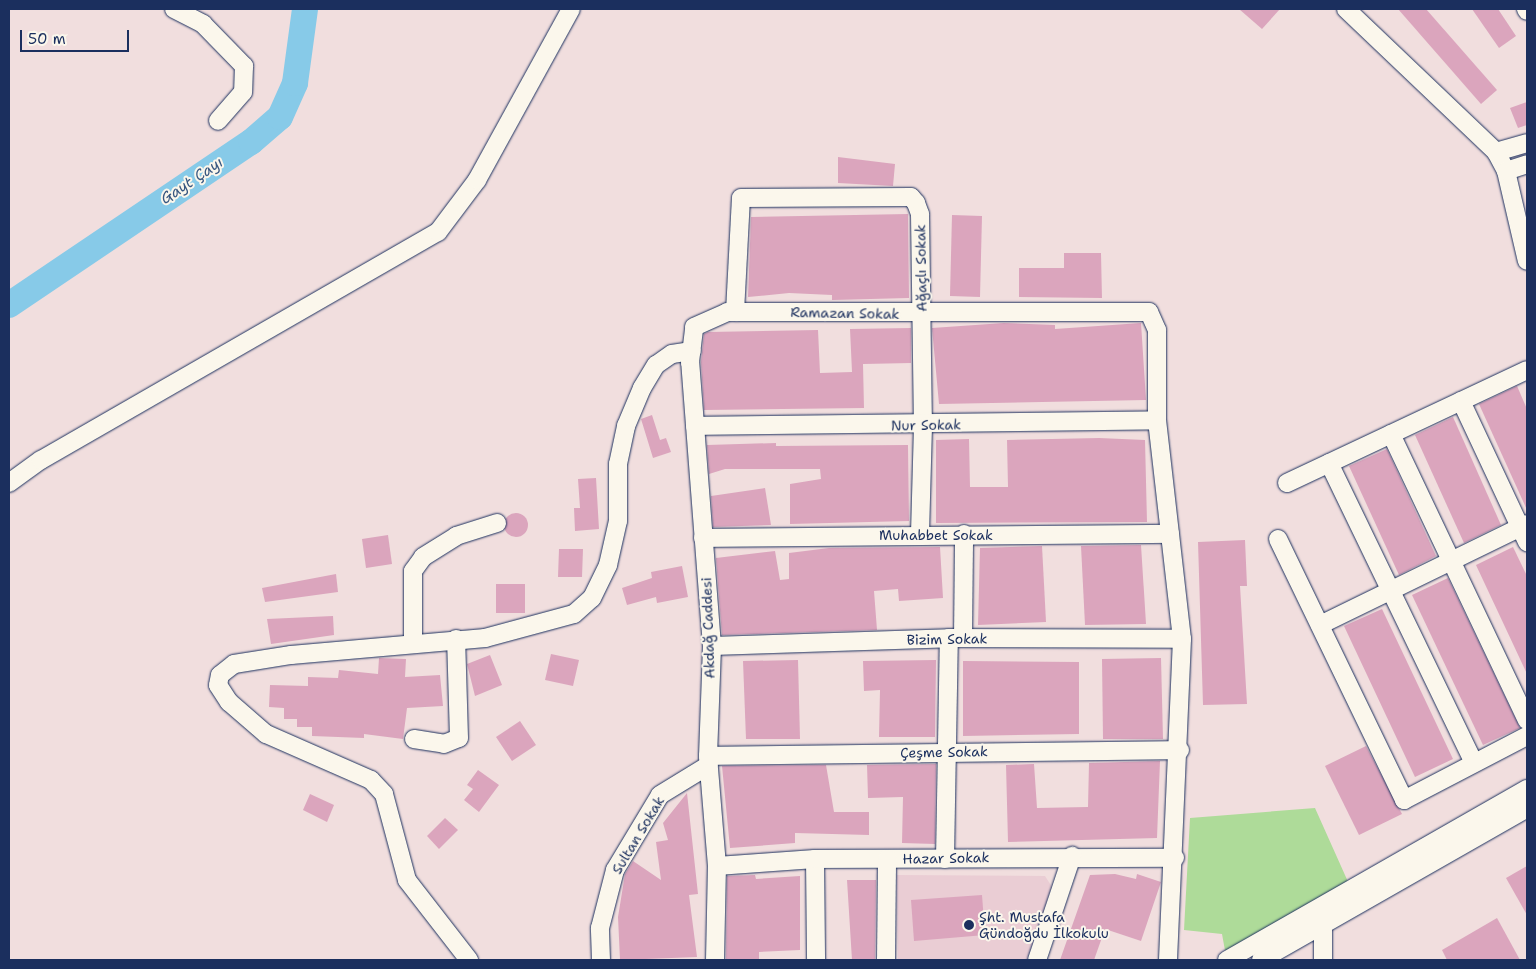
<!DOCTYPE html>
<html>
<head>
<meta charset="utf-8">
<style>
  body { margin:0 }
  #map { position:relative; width:1536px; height:969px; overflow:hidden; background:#f1dede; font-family:"Shantell Sans",sans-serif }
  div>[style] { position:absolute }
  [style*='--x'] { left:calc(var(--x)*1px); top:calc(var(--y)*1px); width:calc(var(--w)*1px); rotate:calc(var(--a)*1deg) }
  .built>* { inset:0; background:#eacdd4 }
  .green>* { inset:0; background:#aedb99 }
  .river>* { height:26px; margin:-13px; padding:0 13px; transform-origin:13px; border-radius:13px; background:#87cae8 }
  .building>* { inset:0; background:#dba5bd }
  .round { border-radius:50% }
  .roads { filter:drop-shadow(0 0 1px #1b2f5e) drop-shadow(0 0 1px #1b2f5e) }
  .minor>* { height:18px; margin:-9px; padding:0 9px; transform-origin:9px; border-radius:9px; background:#fbf7ec }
  .dots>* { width:14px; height:14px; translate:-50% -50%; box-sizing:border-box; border:2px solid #fbf7ec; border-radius:50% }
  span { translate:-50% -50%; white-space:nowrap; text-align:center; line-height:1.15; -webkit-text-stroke:4px #fbf7ec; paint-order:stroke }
  .street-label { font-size:14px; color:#1b2f5e }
  .poi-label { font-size:14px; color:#1b2f5e }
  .left { translate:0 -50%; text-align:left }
  .water-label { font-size:15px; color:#365680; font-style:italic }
  .frame { position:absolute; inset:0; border:10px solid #1b2f5e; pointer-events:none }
  .scale { position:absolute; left:20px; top:30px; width:109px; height:22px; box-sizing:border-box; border:2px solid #1b2f5e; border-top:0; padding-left:6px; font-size:15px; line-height:18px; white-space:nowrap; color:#1b2f5e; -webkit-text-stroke:4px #fbf7ec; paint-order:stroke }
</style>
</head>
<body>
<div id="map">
  <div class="built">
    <div style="clip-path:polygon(897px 875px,1045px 876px,1054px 890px,1028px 960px,898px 960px)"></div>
  </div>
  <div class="green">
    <div style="clip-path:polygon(1315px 808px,1349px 884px,1226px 956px,1222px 934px,1184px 930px,1190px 818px)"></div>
  </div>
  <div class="river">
    <div style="--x:9;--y:305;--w:292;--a:-34"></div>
    <div style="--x:251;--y:142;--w:38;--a:-41"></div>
    <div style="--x:280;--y:117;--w:37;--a:-66"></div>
    <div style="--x:295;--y:83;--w:75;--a:-82.3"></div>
  </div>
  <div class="building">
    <div style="clip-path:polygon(1239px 9px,1280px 9px,1262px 29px)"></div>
    <div style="clip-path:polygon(1398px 9px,1426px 9px,1497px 90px,1481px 104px)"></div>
    <div style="clip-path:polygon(1472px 9px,1498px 9px,1516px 36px,1499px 48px)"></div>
    <div style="clip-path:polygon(1527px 102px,1527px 125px,1518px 128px,1510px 108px)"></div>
    <div style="clip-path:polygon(838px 157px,895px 164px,893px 186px,838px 183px)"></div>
    <div style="clip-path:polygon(908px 214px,909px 298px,832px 300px,832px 295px,789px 293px,748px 297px,751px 217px)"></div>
    <div style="clip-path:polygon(952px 215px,982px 216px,980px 297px,950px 296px)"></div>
    <div style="clip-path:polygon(1064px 253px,1101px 253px,1102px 298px,1019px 297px,1019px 268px,1064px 268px)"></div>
    <div style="clip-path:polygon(1004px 323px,1055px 325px,1055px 329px,1141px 323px,1146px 400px,939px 404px,932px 328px)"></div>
    <div style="clip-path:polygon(911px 328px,911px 363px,863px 364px,864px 408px,704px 410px,701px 362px,704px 334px,708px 332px,818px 330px,820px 373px,852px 372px,850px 329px)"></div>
    <div style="clip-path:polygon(1517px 386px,1527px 409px,1527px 510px,1479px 404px)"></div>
    <div style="clip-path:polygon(652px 415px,660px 440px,666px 438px,671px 452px,653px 458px,641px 419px)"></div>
    <div style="clip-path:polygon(1453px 417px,1501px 525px,1464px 543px,1415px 435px)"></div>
    <div style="clip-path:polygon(1099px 438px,1145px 440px,1147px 522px,936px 523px,936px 440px,969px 439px,970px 487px,1008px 487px,1007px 440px)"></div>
    <div style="clip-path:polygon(776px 443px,776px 446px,908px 445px,909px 521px,790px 524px,790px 484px,821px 479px,820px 469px,725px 469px,709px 474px,707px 445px)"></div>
    <div style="clip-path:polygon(1387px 449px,1436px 556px,1399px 575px,1349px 466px)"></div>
    <div style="clip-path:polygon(596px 478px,599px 529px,575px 531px,574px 508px,580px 508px,578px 479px)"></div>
    <div style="clip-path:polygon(765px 488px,771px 525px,713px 527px,711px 496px)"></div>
    <div class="round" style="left:504px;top:513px;width:24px;height:24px"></div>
    <div style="clip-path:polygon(388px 535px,392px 564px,366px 568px,362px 539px)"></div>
    <div style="clip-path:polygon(1245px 540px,1247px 586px,1240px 586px,1247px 704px,1203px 705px,1198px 542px)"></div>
    <div style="clip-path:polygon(1141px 545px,1146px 624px,1085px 625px,1081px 546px)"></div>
    <div style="clip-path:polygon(1042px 546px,1046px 622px,978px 625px,980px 548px)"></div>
    <div style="clip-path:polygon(940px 547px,943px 598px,899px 601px,898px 589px,874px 591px,877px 630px,722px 635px,716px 558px,775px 551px,780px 580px,789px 579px,789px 553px,829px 548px)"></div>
    <div style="clip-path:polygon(1513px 547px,1527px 576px,1527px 674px,1476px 565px)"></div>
    <div style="clip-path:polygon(559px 549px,583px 549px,582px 577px,558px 577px)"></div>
    <div style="clip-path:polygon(682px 566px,688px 597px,657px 603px,656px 597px,627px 605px,622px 588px,652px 578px,651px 572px)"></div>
    <div style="clip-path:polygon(336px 574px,338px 592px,265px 602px,262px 588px)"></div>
    <div style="clip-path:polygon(1448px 578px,1520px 728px,1483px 745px,1412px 595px)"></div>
    <div style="clip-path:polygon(496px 584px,525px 584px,525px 613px,496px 613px)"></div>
    <div style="clip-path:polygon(1382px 609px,1453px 759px,1415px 777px,1344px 626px)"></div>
    <div style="clip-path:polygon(333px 616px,334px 635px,271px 644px,267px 619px)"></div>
    <div style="clip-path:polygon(551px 654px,579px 660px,573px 686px,545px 680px)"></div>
    <div style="clip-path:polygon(490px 655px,502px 685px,475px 696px,467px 664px)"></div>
    <div style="clip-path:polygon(379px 658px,406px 659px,405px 677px,440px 675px,443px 706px,407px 708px,403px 739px,364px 734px,364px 738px,312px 736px,312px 727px,297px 727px,297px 719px,284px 719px,284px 708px,269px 707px,270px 685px,308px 686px,308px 677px,338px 678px,339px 670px,378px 674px)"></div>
    <div style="clip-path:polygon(1161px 658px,1163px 739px,1103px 739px,1102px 659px)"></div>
    <div style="clip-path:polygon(798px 660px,800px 739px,746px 739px,743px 661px)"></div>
    <div style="clip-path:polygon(936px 660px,935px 737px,879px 737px,880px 690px,864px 691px,863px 661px)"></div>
    <div style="clip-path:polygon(963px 661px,1079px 662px,1079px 734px,963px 736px)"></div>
    <div style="clip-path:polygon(520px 721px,536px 745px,512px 761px,496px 737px)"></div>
    <div style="clip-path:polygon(1366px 746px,1402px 814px,1359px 835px,1325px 766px)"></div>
    <div style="clip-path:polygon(1160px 761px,1157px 838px,1008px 842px,1006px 765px,1034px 764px,1037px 808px,1088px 807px,1089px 763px)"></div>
    <div style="clip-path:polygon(936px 764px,935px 844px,902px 843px,903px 797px,868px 798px,867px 765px)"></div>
    <div style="clip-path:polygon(826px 765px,834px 812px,869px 812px,869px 835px,795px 833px,795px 843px,730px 848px,722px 766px)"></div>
    <div style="clip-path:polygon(478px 770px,499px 785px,479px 812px,464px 800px,473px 789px,467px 785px)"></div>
    <div style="clip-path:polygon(687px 793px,698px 894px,689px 895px,697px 957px,620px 960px,618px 917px,625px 874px,633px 861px,661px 880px,656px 842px,668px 840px,663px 823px)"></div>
    <div style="clip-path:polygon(310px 794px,334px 805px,327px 822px,303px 810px)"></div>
    <div style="clip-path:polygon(445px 818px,458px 830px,439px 849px,427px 836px)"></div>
    <div style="clip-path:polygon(1527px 866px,1527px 915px,1506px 878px)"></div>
    <div style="clip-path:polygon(1115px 874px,1136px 879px,1137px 874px,1161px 882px,1141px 941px,1105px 929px,1094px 960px,1060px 960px,1090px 875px)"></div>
    <div style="clip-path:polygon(755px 875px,756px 879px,800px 876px,800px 950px,759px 952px,759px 960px,726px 960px,727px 876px)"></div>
    <div style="clip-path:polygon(847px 880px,876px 880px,875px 960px,852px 960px)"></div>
    <div style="clip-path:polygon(982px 895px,985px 935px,914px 941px,911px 900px)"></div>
    <div style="clip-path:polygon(1497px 918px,1520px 960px,1447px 960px,1442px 950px)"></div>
  </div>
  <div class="roads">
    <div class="minor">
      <div style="--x:174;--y:9;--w:33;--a:27"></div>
      <div style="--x:203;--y:24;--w:59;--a:45.7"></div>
      <div style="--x:244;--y:66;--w:26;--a:92"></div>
      <div style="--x:243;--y:92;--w:38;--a:131"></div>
      <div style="--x:1346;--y:9;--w:207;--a:43.6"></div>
      <div style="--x:1496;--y:152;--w:21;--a:62"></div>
      <div style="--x:1506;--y:171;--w:92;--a:76.9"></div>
      <div style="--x:1526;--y:9;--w:2;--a:63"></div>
      <div style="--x:1496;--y:152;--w:32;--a:-16"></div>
      <div style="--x:1506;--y:171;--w:22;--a:-18"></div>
      <div style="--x:735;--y:312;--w:114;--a:-87"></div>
      <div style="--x:741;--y:198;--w:170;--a:-0.3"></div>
      <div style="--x:911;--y:197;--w:8;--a:50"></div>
      <div style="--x:916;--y:203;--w:12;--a:70"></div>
      <div style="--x:920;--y:214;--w:212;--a:89.2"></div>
      <div style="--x:923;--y:426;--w:108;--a:91.6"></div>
      <div style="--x:1461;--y:401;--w:156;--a:64.9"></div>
      <div style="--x:695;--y:426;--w:462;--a:-0.7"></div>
      <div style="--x:1391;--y:434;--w:317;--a:64.6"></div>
      <div style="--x:1329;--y:463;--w:333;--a:64.2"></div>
      <div style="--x:9;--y:483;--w:39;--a:-36"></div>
      <div style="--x:41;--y:460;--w:458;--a:-29.9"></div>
      <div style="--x:438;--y:232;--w:65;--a:-53.1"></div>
      <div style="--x:477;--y:180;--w:195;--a:-61.2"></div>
      <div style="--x:1287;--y:483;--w:265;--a:-25.2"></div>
      <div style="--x:703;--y:538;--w:467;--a:-0.5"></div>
      <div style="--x:1278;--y:539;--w:290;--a:64.2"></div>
      <div style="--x:1404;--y:800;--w:139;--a:-27.5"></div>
      <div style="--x:1320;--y:625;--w:230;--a:-26"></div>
      <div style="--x:963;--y:638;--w:104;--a:-89.4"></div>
      <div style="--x:413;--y:642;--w:71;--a:-90"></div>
      <div style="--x:413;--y:571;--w:17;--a:-54"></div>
      <div style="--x:423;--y:557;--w:39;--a:-32"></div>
      <div style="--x:456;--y:536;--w:43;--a:-17.6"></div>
      <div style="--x:712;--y:646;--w:237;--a:-1.9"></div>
      <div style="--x:949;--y:638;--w:233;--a:0.2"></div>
      <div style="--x:414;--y:739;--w:30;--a:9"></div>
      <div style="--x:444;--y:744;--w:16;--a:-22"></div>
      <div style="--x:459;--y:738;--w:99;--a:-91.7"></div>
      <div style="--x:708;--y:756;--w:472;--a:-0.7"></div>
      <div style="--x:815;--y:859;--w:101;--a:89.4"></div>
      <div style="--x:945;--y:859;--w:221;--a:-89"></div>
      <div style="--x:717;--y:866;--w:98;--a:-4.1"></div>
      <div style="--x:815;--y:859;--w:360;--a:-0.2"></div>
      <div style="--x:469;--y:960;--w:101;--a:-127.8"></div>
      <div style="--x:407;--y:880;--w:89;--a:-105"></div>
      <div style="--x:384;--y:794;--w:19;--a:-133"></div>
      <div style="--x:371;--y:780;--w:115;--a:-156.3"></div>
      <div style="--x:266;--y:734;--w:49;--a:-139.1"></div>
      <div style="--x:229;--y:702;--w:20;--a:-123"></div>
      <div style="--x:218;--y:685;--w:10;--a:-79"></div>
      <div style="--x:220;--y:675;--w:18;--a:-38"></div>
      <div style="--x:234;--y:664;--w:58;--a:-9"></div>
      <div style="--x:291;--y:655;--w:195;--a:-5"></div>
      <div style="--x:485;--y:638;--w:92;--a:-15.1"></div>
      <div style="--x:574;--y:614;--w:24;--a:-42"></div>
      <div style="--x:592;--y:598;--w:37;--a:-64"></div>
      <div style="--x:608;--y:565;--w:45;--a:-77.2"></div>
      <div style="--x:618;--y:521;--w:57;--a:-90"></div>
      <div style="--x:618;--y:464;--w:39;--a:-78"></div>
      <div style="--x:626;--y:426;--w:41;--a:-67.2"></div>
      <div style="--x:642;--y:388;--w:27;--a:-59"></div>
      <div style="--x:656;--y:365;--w:19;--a:-35"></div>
      <div style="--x:672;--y:354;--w:20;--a:-9"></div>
      <div style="--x:601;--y:960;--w:32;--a:-92"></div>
      <div style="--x:600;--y:928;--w:60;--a:-75.5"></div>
      <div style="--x:615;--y:870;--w:87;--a:-59"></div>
      <div style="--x:660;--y:795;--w:57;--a:-31.5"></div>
      <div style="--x:715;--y:960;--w:94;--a:-88.8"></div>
      <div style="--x:717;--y:866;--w:110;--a:-94.7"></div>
      <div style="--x:708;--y:756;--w:110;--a:-87.9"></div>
      <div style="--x:712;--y:646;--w:285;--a:-94.4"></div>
      <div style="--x:690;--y:362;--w:35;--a:-83"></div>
      <div style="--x:694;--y:327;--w:36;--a:-24"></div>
      <div style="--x:727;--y:312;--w:422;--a:0"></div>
      <div style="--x:1149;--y:312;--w:20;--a:66"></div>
      <div style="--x:1157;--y:330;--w:90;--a:90"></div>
      <div style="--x:1157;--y:420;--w:220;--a:83.5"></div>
      <div style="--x:1182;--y:639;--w:321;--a:92.5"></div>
      <div style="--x:886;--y:960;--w:101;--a:-89.4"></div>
      <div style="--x:1037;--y:960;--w:110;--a:-71.4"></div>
      <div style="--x:1227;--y:960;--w:345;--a:-29.7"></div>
      <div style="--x:1261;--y:960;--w:306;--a:-29.7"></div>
      <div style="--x:1323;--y:960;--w:47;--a:-90"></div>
    </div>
  </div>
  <div class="dots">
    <div style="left:969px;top:925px;background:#1b2f5e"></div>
  </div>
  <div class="street-label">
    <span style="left:921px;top:268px;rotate:-91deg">Ağaçlı Sokak</span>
    <span style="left:845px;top:313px;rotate:1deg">Ramazan Sokak</span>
    <span style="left:926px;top:425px;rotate:-1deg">Nur Sokak</span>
    <span style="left:936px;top:535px">Muhabbet Sokak</span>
    <span style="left:708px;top:628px;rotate:-92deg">Akdağ Caddesi</span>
    <span style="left:947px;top:639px;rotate:-1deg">Bizim Sokak</span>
    <span style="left:944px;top:752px;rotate:-1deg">Çeşme Sokak</span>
    <span style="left:638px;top:835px;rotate:-59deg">Sultan Sokak</span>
    <span style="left:946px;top:858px;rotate:-1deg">Hazar Sokak</span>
  </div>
  <div class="poi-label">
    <span class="left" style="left:979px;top:925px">Şht. Mustafa<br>Gündoğdu İlkokulu</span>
  </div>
  <div class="water-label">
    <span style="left:192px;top:181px;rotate:-34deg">Gayt Çayı</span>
  </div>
  <div class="frame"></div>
  <div class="scale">50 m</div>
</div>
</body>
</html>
